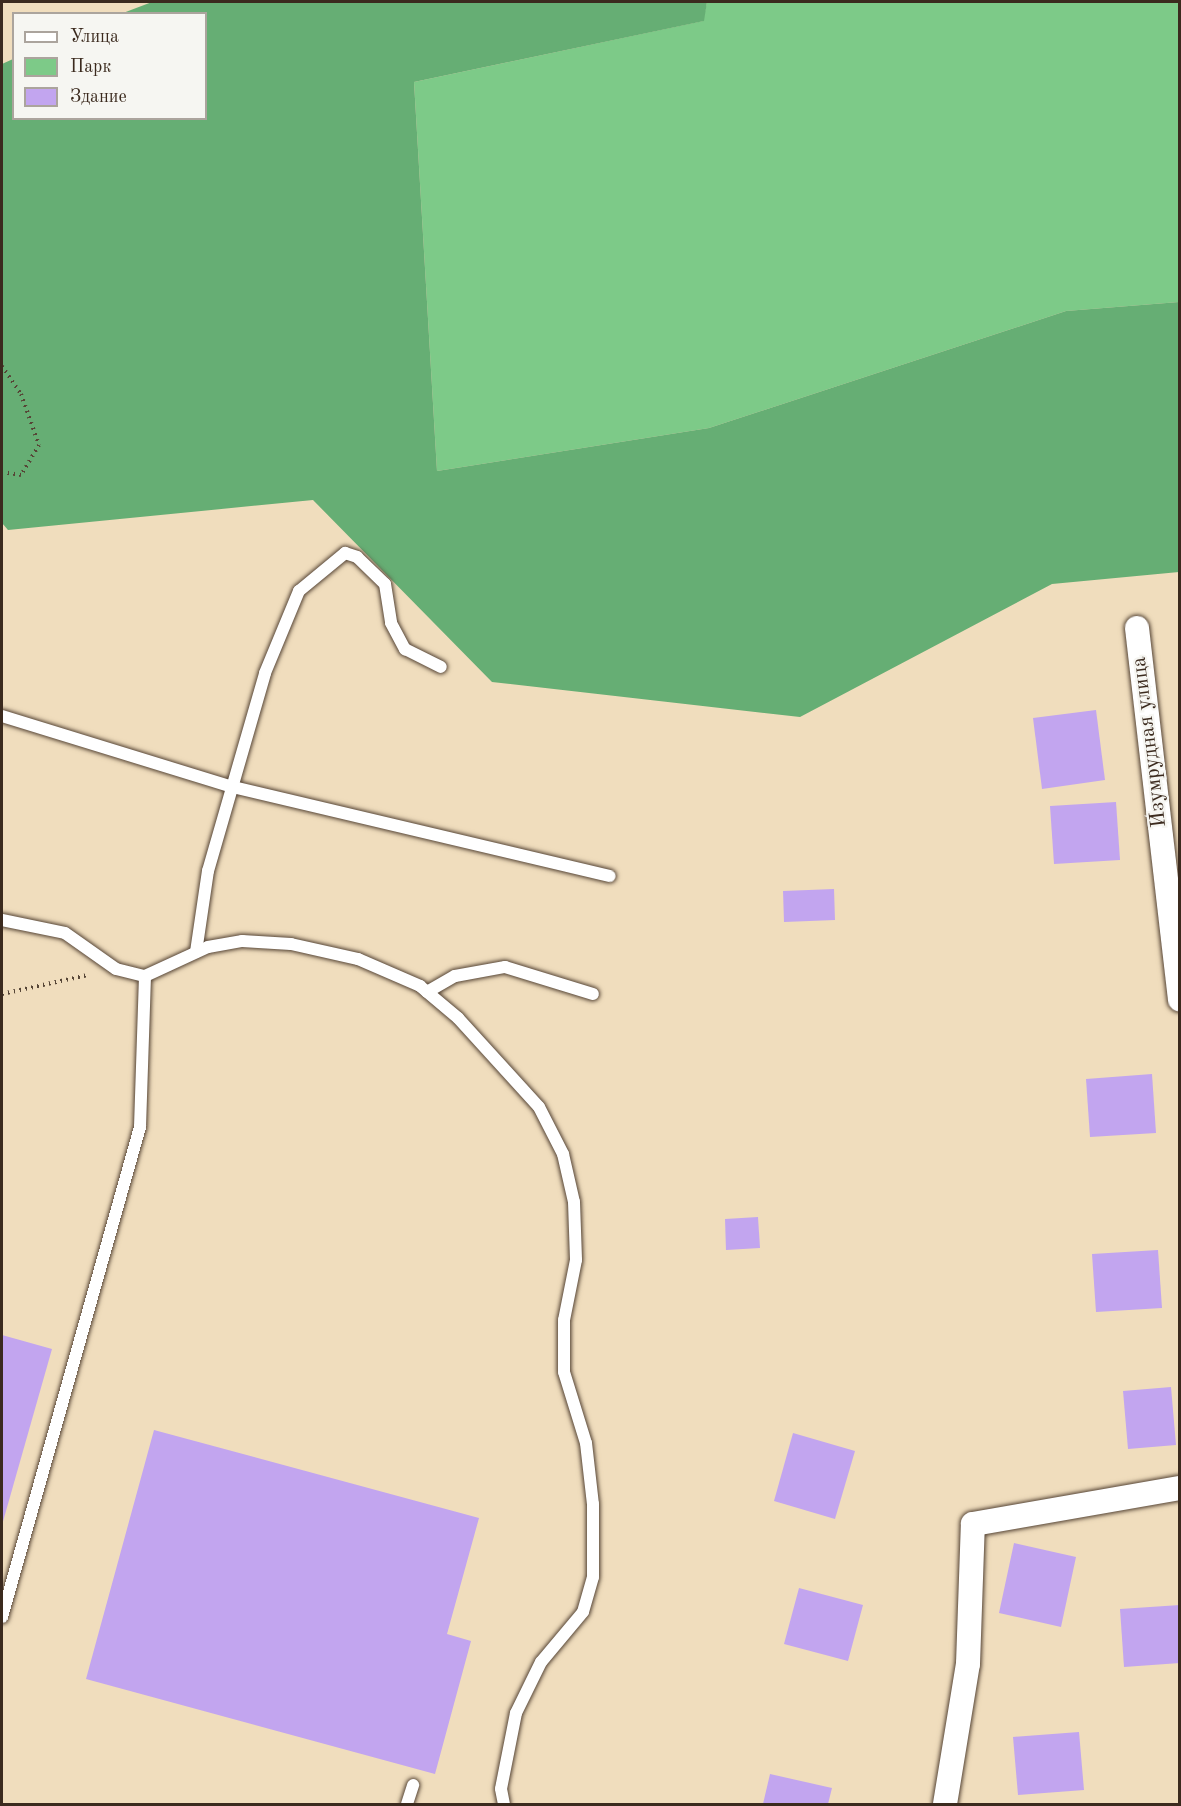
<!DOCTYPE html>
<html>
<head>
<meta charset="utf-8">
<style>
  body { margin:0 }
  #map { position:relative; width:1181px; height:1806px; overflow:hidden; background:#f0ddbd; font-family:"Old Standard TT",serif }
  div>[style] { position:absolute }
  [style*='--x'] { left:calc(var(--x)*1px); top:calc(var(--y)*1px); width:calc(var(--w)*1px); rotate:calc(var(--a)*1deg) }
  .green>* { inset:0; background:#7dca88 }
  .forest>* { inset:0; background:#66ae74 }
  .building>* { inset:0; background:#c2a5ef }
  .path>* { height:4px; margin-top:-2px; transform-origin:0; background:repeating-linear-gradient(90deg,#564536 0 1.5px,transparent 0 6px) }
  .roads { filter:drop-shadow(0 0 2px #564536) drop-shadow(0 0 2px #564536) }
  .lane>* { height:12px; margin:-6px; padding:0 6px; transform-origin:6px; border-radius:6px; background:#fff }
  .street>* { height:24px; margin:-12px; padding:0 12px; transform-origin:12px; border-radius:12px; background:#fff }
  span { translate:-50% -50%; white-space:nowrap; text-align:center; line-height:1.15; -webkit-text-stroke:4.5px #f6f6f2; paint-order:stroke }
  .street-label { font-size:21px; color:#3b2a1e }
  .frame { position:absolute; inset:0; border:3px solid #3b2a1e; pointer-events:none }
  .legend { position:absolute; left:12px; top:12px; width:195px; height:108px; box-sizing:border-box; background:#f6f6f2; border:2px solid #aba49d; margin:0; padding:8px 10px; list-style:none; font-size:18px; color:#3b2a1e }
  .legend li { display:flex; align-items:center; gap:12px; height:30px }
  .legend b { width:30px; border:2px solid #aba49d }
</style>
</head>
<body>
<div id="map">
  <div class="green">
    <div style="clip-path:polygon(707px 2px,1179px 2px,1179px 302px,1066px 311px,709px 428px,437px 471px,414px 82px,703px 21px)"></div>
  </div>
  <div class="forest">
    <div style="clip-path:polygon(152px 2px,707px 2px,704px 21px,414px 82px,437px 471px,709px 428px,1066px 311px,1179px 302px,1179px 572px,1052px 584px,800px 717px,492px 682px,313px 500px,8px 530px,2px 523px,2px 64px,13px 59px,14px 118px,206px 118px,206px 14px,123px 13px)"></div>
  </div>
  <div class="building">
    <div style="clip-path:polygon(1096px 710px,1105px 780px,1042px 789px,1033px 718px)"></div>
    <div style="clip-path:polygon(1116px 802px,1120px 860px,1054px 864px,1050px 806px)"></div>
    <div style="clip-path:polygon(834px 889px,835px 920px,784px 922px,783px 891px)"></div>
    <div style="clip-path:polygon(1152px 1074px,1156px 1133px,1090px 1137px,1086px 1079px)"></div>
    <div style="clip-path:polygon(758px 1217px,760px 1248px,726px 1250px,725px 1219px)"></div>
    <div style="clip-path:polygon(1158px 1250px,1162px 1308px,1096px 1312px,1092px 1254px)"></div>
    <div style="clip-path:polygon(2px 1335px,52px 1349px,2px 1525px)"></div>
    <div style="clip-path:polygon(1171px 1387px,1176px 1445px,1128px 1449px,1123px 1391px)"></div>
    <div style="clip-path:polygon(154px 1430px,479px 1518px,447px 1634px,471px 1641px,435px 1774px,86px 1679px)"></div>
    <div style="clip-path:polygon(793px 1433px,855px 1451px,835px 1519px,774px 1501px)"></div>
    <div style="clip-path:polygon(1014px 1543px,1076px 1557px,1061px 1627px,999px 1613px)"></div>
    <div style="clip-path:polygon(799px 1588px,863px 1605px,848px 1661px,784px 1644px)"></div>
    <div style="clip-path:polygon(1180px 1605px,1180px 1663px,1124px 1667px,1120px 1609px)"></div>
    <div style="clip-path:polygon(1079px 1732px,1084px 1790px,1018px 1795px,1013px 1737px)"></div>
    <div style="clip-path:polygon(770px 1774px,832px 1788px,828px 1804px,763px 1804px)"></div>
  </div>
  <div class="path">
    <div style="--x:2;--y:366;--w:34;--a:56"></div>
    <div style="--x:21;--y:394;--w:54;--a:70.6"></div>
    <div style="--x:39;--y:445;--w:35;--a:121"></div>
    <div style="--x:21;--y:475;--w:19;--a:-171"></div>
    <div style="--x:2;--y:994;--w:88;--a:-12.5"></div>
  </div>
  <div class="roads">
    <div class="lane">
      <div style="--x:2;--y:716;--w:242;--a:17.1"></div>
      <div style="--x:233;--y:787;--w:387;--a:13.3"></div>
      <div style="--x:2;--y:920;--w:64;--a:11.7"></div>
      <div style="--x:65;--y:933;--w:62;--a:35.2"></div>
      <div style="--x:116;--y:969;--w:30;--a:14"></div>
      <div style="--x:196;--y:952;--w:82;--a:-81.6"></div>
      <div style="--x:208;--y:871;--w:206;--a:-73.9"></div>
      <div style="--x:265;--y:673;--w:89;--a:-67.5"></div>
      <div style="--x:299;--y:591;--w:60;--a:-39.6"></div>
      <div style="--x:345;--y:553;--w:13;--a:18"></div>
      <div style="--x:357;--y:557;--w:39;--a:44"></div>
      <div style="--x:385;--y:584;--w:39;--a:81"></div>
      <div style="--x:391;--y:623;--w:30;--a:62"></div>
      <div style="--x:405;--y:649;--w:40;--a:26.6"></div>
      <div style="--x:427;--y:992;--w:32;--a:-30"></div>
      <div style="--x:455;--y:976;--w:51;--a:-10.2"></div>
      <div style="--x:505;--y:967;--w:92;--a:17.1"></div>
      <div style="--x:2;--y:1617;--w:509;--a:-74.27"></div>
      <div style="--x:140;--y:1127;--w:151;--a:-88.1"></div>
      <div style="--x:145;--y:976;--w:69;--a:-24.7"></div>
      <div style="--x:208;--y:947;--w:35;--a:-10"></div>
      <div style="--x:242;--y:941;--w:49;--a:3.5"></div>
      <div style="--x:291;--y:944;--w:69;--a:12.6"></div>
      <div style="--x:358;--y:959;--w:68;--a:23.5"></div>
      <div style="--x:420;--y:986;--w:50;--a:40.1"></div>
      <div style="--x:458;--y:1018;--w:120;--a:47.7"></div>
      <div style="--x:539;--y:1107;--w:53;--a:62.9"></div>
      <div style="--x:563;--y:1154;--w:49;--a:77.1"></div>
      <div style="--x:574;--y:1202;--w:58;--a:88"></div>
      <div style="--x:576;--y:1260;--w:61;--a:101.3"></div>
      <div style="--x:564;--y:1320;--w:52;--a:90"></div>
      <div style="--x:564;--y:1372;--w:74;--a:72.8"></div>
      <div style="--x:586;--y:1443;--w:61;--a:83.5"></div>
      <div style="--x:593;--y:1504;--w:73;--a:90"></div>
      <div style="--x:593;--y:1577;--w:36;--a:106"></div>
      <div style="--x:583;--y:1612;--w:65;--a:130"></div>
      <div style="--x:541;--y:1662;--w:57;--a:116.1"></div>
      <div style="--x:516;--y:1713;--w:77;--a:101.2"></div>
      <div style="--x:501;--y:1789;--w:15;--a:79"></div>
      <div style="--x:407;--y:1804;--w:20;--a:-72"></div>
    </div>
    <div class="street">
      <div style="--x:1137;--y:628;--w:374;--a:83.4"></div>
      <div style="--x:945;--y:1804;--w:142;--a:-80.7"></div>
      <div style="--x:968;--y:1664;--w:140;--a:-88"></div>
      <div style="--x:973;--y:1524;--w:210;--a:-9.9"></div>
    </div>
  </div>
  <div class="street-label">
    <span style="left:1150px;top:742px;rotate:-97deg">Изумрудная улица</span>
  </div>
  <div class="frame"></div>
  <ul class="legend">
  <li><b style="height:8px;background:#fff"></b>Улица</li>
  <li><b style="height:16px;background:#7dca88"></b>Парк</li>
  <li><b style="height:16px;background:#c2a5ef"></b>Здание</li>
  </ul>
</div>
</body>
</html>
